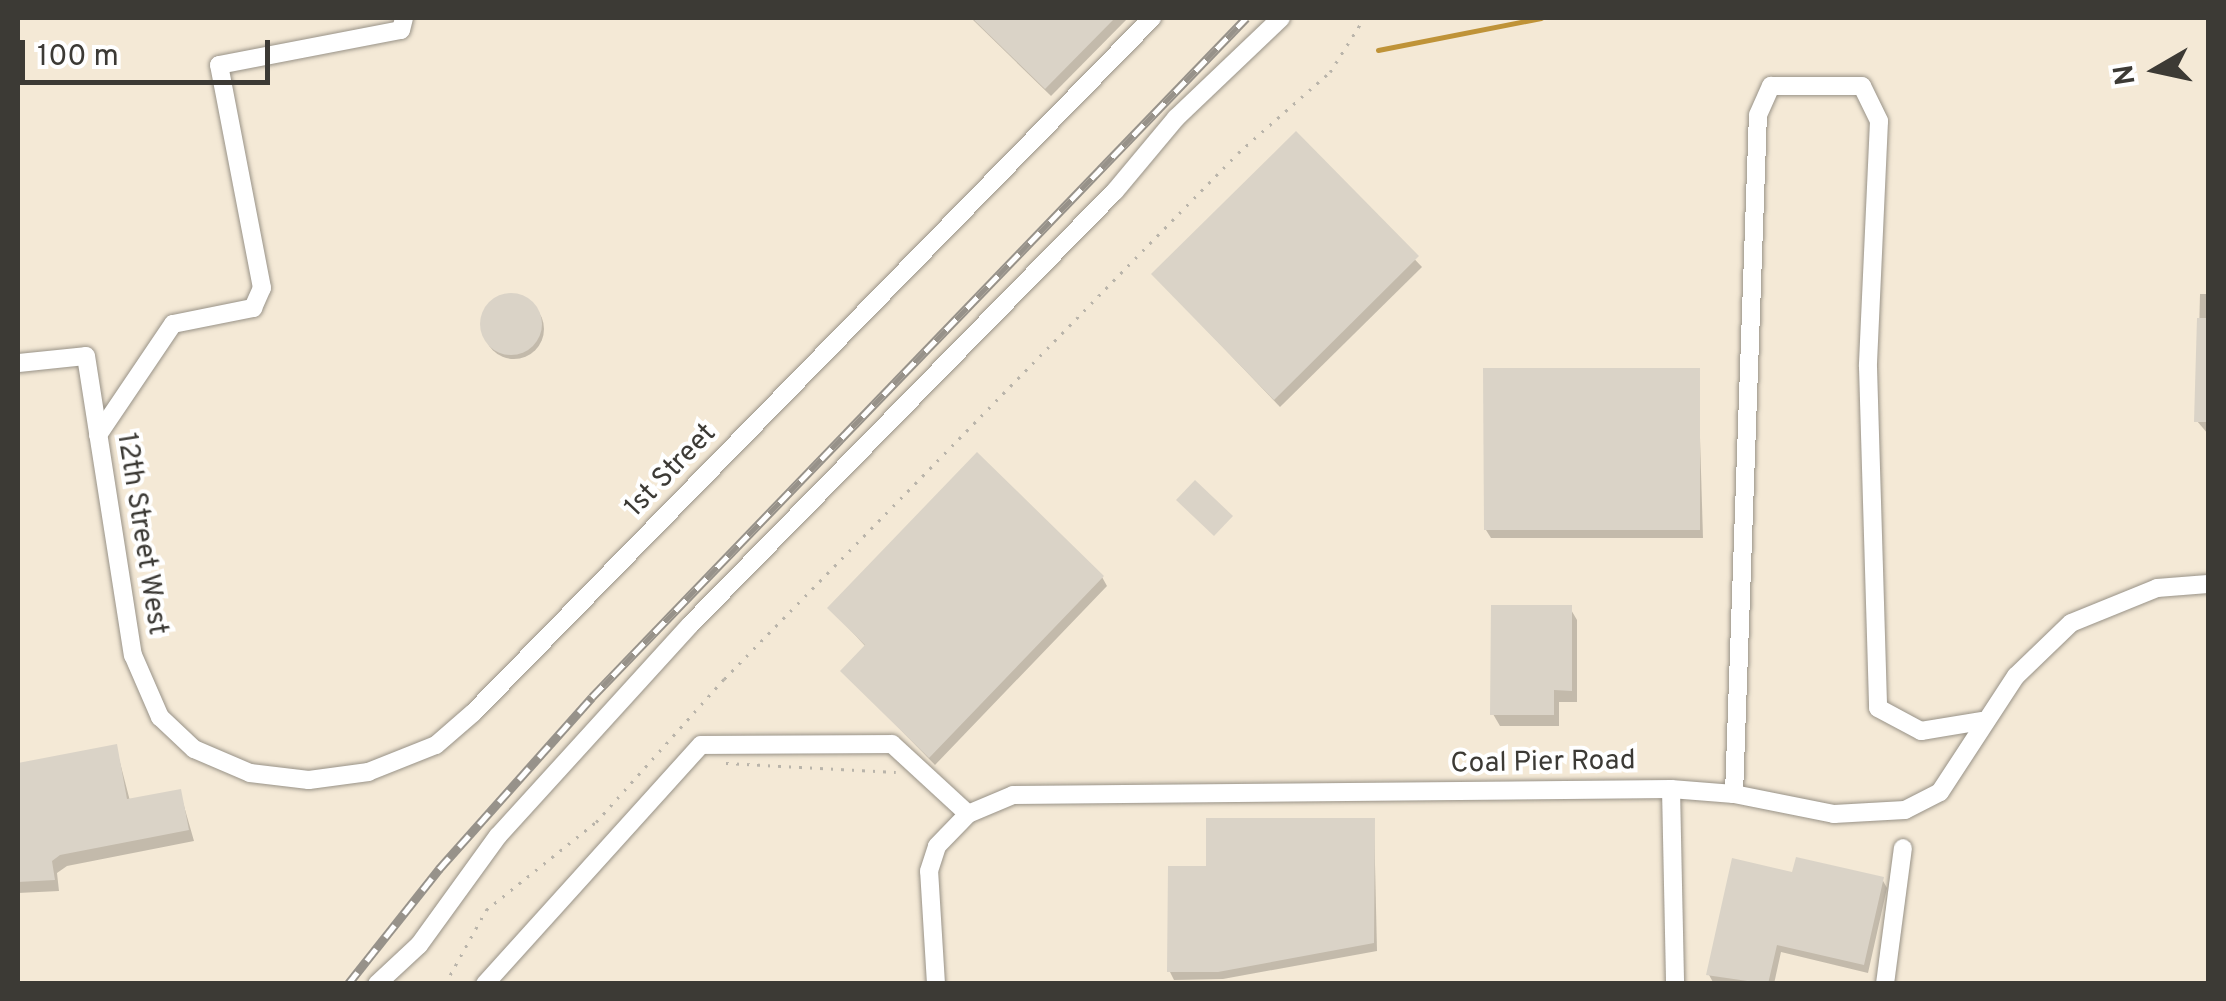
<!DOCTYPE html>
<html>
<head>
<meta charset="utf-8">
<style>
  body { margin:0 }
  #map { position:relative; width:2226px; height:1001px; overflow:hidden; background:#fcf5e9; font-family:Overpass,sans-serif }
  div>[style] { position:absolute }
  [style*='--x'] { left:calc(var(--x)*1px); top:calc(var(--y)*1px); width:calc(var(--w)*1px); rotate:calc(var(--a)*1deg) }
  .built>* { inset:0; background:#f4e9d6 }
  .shadow>* { inset:0; background:#0003 }
  .round { border-radius:50% }
  .stream>* { height:5px; margin:-2.5px; padding:0 2.5px; transform-origin:2.5px; border-radius:2.5px; background:#bf9338 }
  .building>* { inset:0; background:#dad3c7 }
  .path>* { height:2.5px; margin-top:-1.25px; transform-origin:0; background:repeating-linear-gradient(90deg,#b9b4aa 0 2.5px,transparent 0 10.5px) }
  .roads { filter:drop-shadow(0 0 2px #989287) drop-shadow(0 0 2px #989287) }
  .minor>* { height:18px; margin:-9px; padding:0 9px; transform-origin:9px; border-radius:9px; background:#fff }
  .rail>* { height:9px; margin-top:-4.5px; transform-origin:0; background:repeating-linear-gradient(90deg,#fff 0 15px,#97928a 0 30px); box-sizing:border-box; border-block:2px solid #97928a }
  span { translate:-50% -50%; white-space:nowrap; text-align:center; line-height:1.15; -webkit-text-stroke:8px #fff; paint-order:stroke }
  .street-label { font-size:28px; color:#3c3a35 }
  .frame { position:absolute; inset:0; border:20px solid #3c3a35; pointer-events:none }
  .north { position:absolute; left:2106px; top:20px; width:100px; height:100px; -webkit-text-stroke:8px #fff; paint-order:stroke; rotate:261deg; font-size:28px; font-weight:700; line-height:40px; text-align:center; color:#3c3a35 }
  .north::after { content:''; display:block; margin:auto; width:35px; height:45px; background:#3c3a35; clip-path:polygon(50% 0,100% 100%,50% 72%,0 100%) }
  .scale { position:absolute; left:20px; top:40px; width:250px; height:45px; box-sizing:border-box; border:5px solid #3c3a35; border-top:0; padding-left:12px; font-size:30px; line-height:35px; white-space:nowrap; color:#3c3a35; -webkit-text-stroke:8px #fff; paint-order:stroke }
</style>
</head>
<body>
<div id="map">
  <div class="built">
    <div style="clip-path:polygon(18px 18px,2208px 18px,2208px 983px,18px 983px)"></div>
  </div>
  <div class="shadow">
    <div style="clip-path:polygon(971px 18px,1128px 18px,1051px 96px)"></div>
    <div style="clip-path:polygon(1296px 134px,1422px 267px,1280px 407px,1154px 275px)"></div>
    <div style="clip-path:polygon(2200px 294px,2208px 294px,2208px 434px,2197px 421px)"></div>
    <div class="round" style="left:484px;top:299px;width:60px;height:60px"></div>
    <div style="clip-path:polygon(1698px 371px,1703px 538px,1491px 538px,1486px 530px)"></div>
    <div style="clip-path:polygon(1102px 577px,1107px 586px,935px 765px,843px 671px,866px 647px,830px 608px)"></div>
    <div style="clip-path:polygon(1570px 608px,1577px 620px,1577px 702px,1559px 702px,1559px 726px,1500px 726px,1493px 714px)"></div>
    <div style="clip-path:polygon(116px 747px,130px 801px,180px 792px,194px 841px,67px 866px,57px 873px,59px 891px,18px 893px,18px 765px)"></div>
    <div style="clip-path:polygon(1374px 820px,1377px 951px,1223px 979px,1174px 980px,1170px 972px,1208px 869px)"></div>
    <div style="clip-path:polygon(1882px 879px,1887px 888px,1868px 973px,1781px 952px,1774px 984px,1714px 984px,1709px 975px)"></div>
  </div>
  <div class="stream">
    <div style="--x:1378;--y:50;--w:166;--a:-11.1"></div>
  </div>
  <div class="building">
    <div style="clip-path:polygon(972px 18px,1115px 18px,1045px 89px)"></div>
    <div style="clip-path:polygon(1296px 131px,1419px 256px,1274px 400px,1151px 274px)"></div>
    <div class="round" style="left:480px;top:293px;width:62px;height:62px"></div>
    <div style="clip-path:polygon(2197px 318px,2208px 318px,2208px 422px,2194px 422px)"></div>
    <div style="clip-path:polygon(1483px 368px,1700px 368px,1700px 530px,1484px 530px)"></div>
    <div style="clip-path:polygon(977px 452px,1104px 576px,929px 758px,840px 671px,865px 645px,827px 608px)"></div>
    <div style="clip-path:polygon(1195px 480px,1233px 516px,1214px 536px,1176px 500px)"></div>
    <div style="clip-path:polygon(1491px 605px,1572px 605px,1572px 691px,1554px 690px,1554px 715px,1490px 715px)"></div>
    <div style="clip-path:polygon(117px 744px,127px 799px,181px 789px,189px 830px,60px 855px,52px 861px,55px 880px,18px 882px,18px 763px)"></div>
    <div style="clip-path:polygon(1206px 818px,1375px 818px,1374px 943px,1218px 972px,1167px 972px,1168px 866px,1206px 866px)"></div>
    <div style="clip-path:polygon(1796px 857px,1884px 877px,1864px 965px,1777px 945px,1768px 984px,1706px 975px,1732px 858px,1792px 872px)"></div>
  </div>
  <div class="path">
    <div style="--x:726;--y:763;--w:170;--a:3"></div>
    <div style="--x:445;--y:984;--w:85;--a:-61"></div>
    <div style="--x:486;--y:910;--w:141;--a:-38.7"></div>
    <div style="--x:596;--y:822;--w:192;--a:-48.2"></div>
    <div style="--x:724;--y:679;--w:735;--a:-45.66"></div>
    <div style="--x:1238;--y:153;--w:123;--a:-41.4"></div>
    <div style="--x:1330;--y:72;--w:64;--a:-57.8"></div>
  </div>
  <div class="roads">
    <div class="minor">
      <div style="--x:18;--y:363;--w:68;--a:-5.9"></div>
      <div style="--x:86;--y:356;--w:303;--a:81.1"></div>
      <div style="--x:133;--y:655;--w:68;--a:66.5"></div>
      <div style="--x:160;--y:717;--w:47;--a:43.3"></div>
      <div style="--x:194;--y:749;--w:61;--a:23.2"></div>
      <div style="--x:250;--y:773;--w:59;--a:6.8"></div>
      <div style="--x:309;--y:780;--w:60;--a:-7.7"></div>
      <div style="--x:368;--y:772;--w:73;--a:-21.7"></div>
      <div style="--x:436;--y:745;--w:49;--a:-40.9"></div>
      <div style="--x:473;--y:713;--w:972;--a:-45.67"></div>
      <div style="--x:98;--y:435;--w:134;--a:-56"></div>
      <div style="--x:173;--y:324;--w:82;--a:-11.3"></div>
      <div style="--x:253;--y:308;--w:22;--a:-66"></div>
      <div style="--x:262;--y:288;--w:227;--a:-100.9"></div>
      <div style="--x:219;--y:65;--w:185;--a:-10.9"></div>
      <div style="--x:401;--y:30;--w:12;--a:-76"></div>
      <div style="--x:1671;--y:789;--w:195;--a:88.8"></div>
      <div style="--x:1734;--y:794;--w:679;--a:-87.98"></div>
      <div style="--x:1758;--y:115;--w:32;--a:-66"></div>
      <div style="--x:1771;--y:86;--w:91;--a:0"></div>
      <div style="--x:1862;--y:86;--w:39;--a:64"></div>
      <div style="--x:1879;--y:121;--w:246;--a:92.6"></div>
      <div style="--x:1868;--y:367;--w:341;--a:88.3"></div>
      <div style="--x:1878;--y:708;--w:49;--a:28.1"></div>
      <div style="--x:1921;--y:731;--w:62;--a:-9.3"></div>
      <div style="--x:377;--y:984;--w:57;--a:-42.9"></div>
      <div style="--x:419;--y:945;--w:135;--a:-54.1"></div>
      <div style="--x:498;--y:836;--w:285;--a:-47.7"></div>
      <div style="--x:690;--y:625;--w:607;--a:-45.6"></div>
      <div style="--x:1115;--y:191;--w:95;--a:-50.1"></div>
      <div style="--x:1176;--y:118;--w:145;--a:-43.6"></div>
      <div style="--x:485;--y:984;--w:322;--a:-47.9"></div>
      <div style="--x:701;--y:745;--w:191;--a:-0.3"></div>
      <div style="--x:892;--y:744;--w:103;--a:42.6"></div>
      <div style="--x:936;--y:984;--w:113;--a:-93.5"></div>
      <div style="--x:929;--y:871;--w:26;--a:-72"></div>
      <div style="--x:937;--y:846;--w:45;--a:-45.9"></div>
      <div style="--x:968;--y:814;--w:49;--a:-22.9"></div>
      <div style="--x:1013;--y:795;--w:658;--a:-0.52"></div>
      <div style="--x:1671;--y:789;--w:63;--a:4.5"></div>
      <div style="--x:1734;--y:794;--w:102;--a:11.3"></div>
      <div style="--x:1834;--y:814;--w:71;--a:-3.2"></div>
      <div style="--x:1905;--y:810;--w:39;--a:-27"></div>
      <div style="--x:1940;--y:792;--w:139;--a:-56.8"></div>
      <div style="--x:2016;--y:676;--w:76;--a:-43.9"></div>
      <div style="--x:2071;--y:623;--w:93;--a:-22.1"></div>
      <div style="--x:2157;--y:588;--w:51;--a:-4.5"></div>
      <div style="--x:1885;--y:984;--w:137;--a:-82.5"></div>
    </div>
  </div>
  <div class="rail">
    <div style="--x:348;--y:984;--w:147;--a:-51.6"></div>
    <div style="--x:439;--y:869;--w:230;--a:-48.3"></div>
    <div style="--x:592;--y:697;--w:943;--a:-46.07"></div>
  </div>
  <div class="street-label">
    <span style="left:671px;top:471px;rotate:-46deg">1st Street</span>
    <span style="left:141px;top:534px;rotate:81deg">12th Street West</span>
    <span style="left:1543px;top:763px;rotate:-1deg">Coal Pier Road</span>
  </div>
  <div class="frame"></div>
  <div class="north">N</div>
  <div class="scale">100 m</div>
</div>
</body>
</html>
